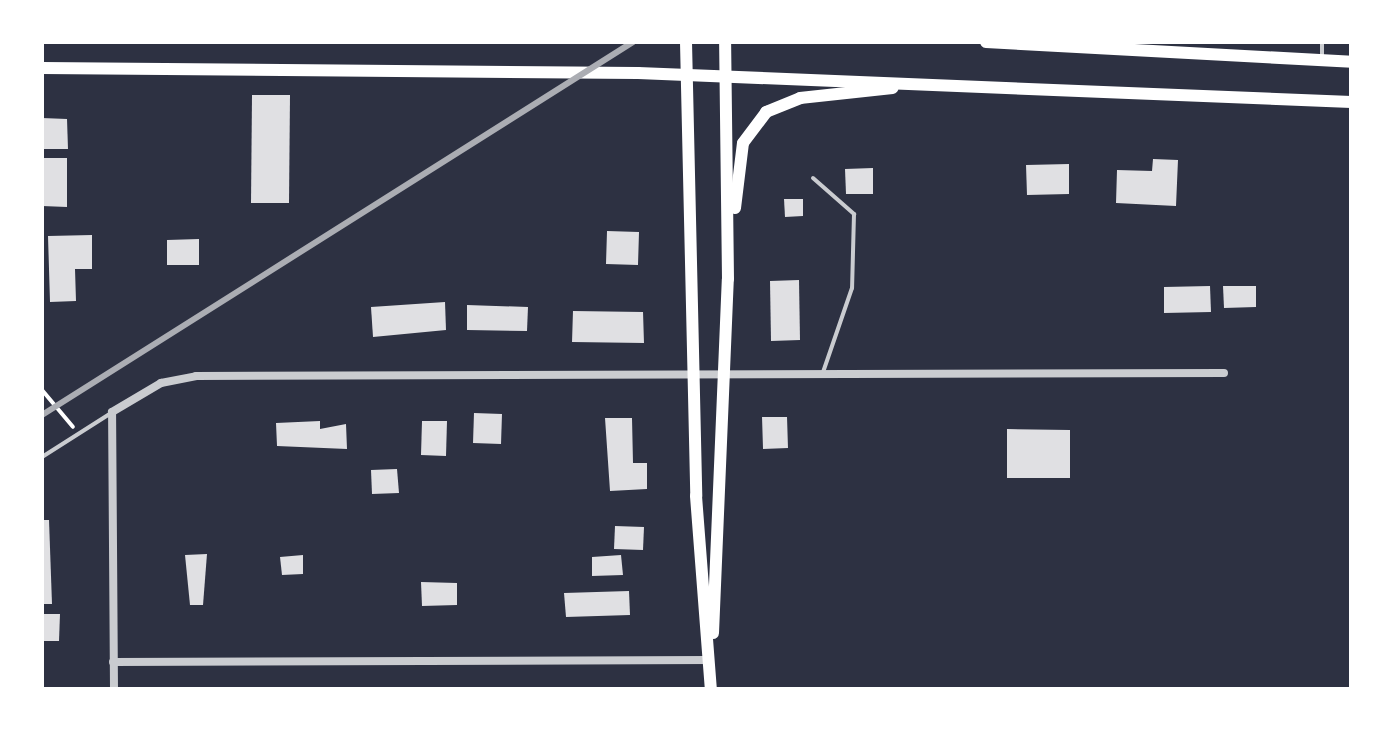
<!DOCTYPE html>
<html>
<head>
<meta charset="utf-8">
<style>
  body { margin:0 }
  #map { position:relative; width:1393px; height:731px; overflow:hidden; background:#2d3142; font-family:"Space Grotesk",sans-serif }
  div>[style] { position:absolute }
  [style*='--x'] { left:calc(var(--x)*1px); top:calc(var(--y)*1px); width:calc(var(--w)*1px); rotate:calc(var(--a)*1deg) }
  .building>* { inset:0; background:#e0e0e3 }
  .path>* { height:4px; margin:-2px; padding:0 2px; transform-origin:2px; border-radius:2px; background:#fff }
  .service>* { height:4px; margin:-2px; padding:0 2px; transform-origin:2px; border-radius:2px; background:#caccd0 }
  .minor>* { height:8px; margin:-4px; padding:0 4px; transform-origin:4px; border-radius:4px; background:#caccd0 }
  .secondary>* { height:12px; margin:-6px; padding:0 6px; transform-origin:6px; border-radius:6px; background:#fff }
  .rail>* { height:6px; margin:-3px; padding:0 3px; transform-origin:3px; border-radius:3px; background:#abadb3 }
  span { translate:-50% -50%; white-space:nowrap; text-align:center; line-height:1.15; -webkit-text-stroke:8px #fff; paint-order:stroke }
  .frame { position:absolute; inset:0; border:44px solid #fff; pointer-events:none }
</style>
</head>
<body>
<div id="map">
  <div class="building">
    <div style="clip-path:polygon(252px 95px,290px 95px,289px 203px,251px 203px)"></div>
    <div style="clip-path:polygon(42px 118px,67px 119px,68px 149px,42px 149px)"></div>
    <div style="clip-path:polygon(42px 158px,67px 158px,67px 207px,42px 206px)"></div>
    <div style="clip-path:polygon(1153px 159px,1178px 160px,1176px 206px,1116px 203px,1117px 170px,1152px 171px)"></div>
    <div style="clip-path:polygon(1069px 164px,1069px 194px,1027px 195px,1026px 165px)"></div>
    <div style="clip-path:polygon(873px 168px,873px 194px,846px 194px,845px 169px)"></div>
    <div style="clip-path:polygon(784px 199px,803px 199px,803px 216px,785px 217px)"></div>
    <div style="clip-path:polygon(607px 231px,639px 232px,638px 265px,606px 264px)"></div>
    <div style="clip-path:polygon(92px 235px,92px 269px,75px 269px,76px 301px,50px 302px,48px 236px)"></div>
    <div style="clip-path:polygon(199px 239px,199px 265px,167px 265px,167px 240px)"></div>
    <div style="clip-path:polygon(799px 280px,800px 340px,771px 341px,770px 281px)"></div>
    <div style="clip-path:polygon(1210px 286px,1211px 312px,1164px 313px,1164px 287px)"></div>
    <div style="clip-path:polygon(1223px 286px,1256px 286px,1256px 307px,1224px 308px)"></div>
    <div style="clip-path:polygon(445px 302px,446px 330px,373px 337px,371px 307px)"></div>
    <div style="clip-path:polygon(467px 305px,528px 307px,527px 331px,467px 330px)"></div>
    <div style="clip-path:polygon(573px 311px,643px 312px,644px 343px,572px 342px)"></div>
    <div style="clip-path:polygon(474px 413px,502px 414px,501px 444px,473px 443px)"></div>
    <div style="clip-path:polygon(762px 417px,787px 417px,788px 448px,763px 449px)"></div>
    <div style="clip-path:polygon(605px 418px,632px 418px,633px 463px,647px 463px,647px 489px,610px 491px)"></div>
    <div style="clip-path:polygon(320px 421px,320px 429px,346px 424px,347px 449px,277px 446px,276px 423px)"></div>
    <div style="clip-path:polygon(422px 421px,447px 421px,446px 456px,421px 455px)"></div>
    <div style="clip-path:polygon(1007px 429px,1070px 430px,1070px 478px,1007px 478px)"></div>
    <div style="clip-path:polygon(397px 469px,399px 493px,372px 494px,371px 470px)"></div>
    <div style="clip-path:polygon(42px 520px,49px 520px,52px 604px,42px 604px)"></div>
    <div style="clip-path:polygon(615px 526px,644px 527px,643px 550px,614px 549px)"></div>
    <div style="clip-path:polygon(207px 554px,203px 605px,190px 605px,185px 555px)"></div>
    <div style="clip-path:polygon(303px 555px,303px 574px,282px 575px,280px 557px)"></div>
    <div style="clip-path:polygon(621px 555px,623px 575px,592px 576px,592px 557px)"></div>
    <div style="clip-path:polygon(421px 582px,457px 583px,457px 605px,422px 606px)"></div>
    <div style="clip-path:polygon(629px 591px,630px 615px,566px 617px,564px 593px)"></div>
    <div style="clip-path:polygon(42px 614px,60px 614px,59px 641px,42px 641px)"></div>
  </div>
  <div class="path">
    <div style="--x:42;--y:390;--w:48;--a:50"></div>
  </div>
  <div class="service">
    <div style="--x:1322;--y:59;--w:17;--a:-90"></div>
    <div style="--x:813;--y:178;--w:55;--a:41.3"></div>
    <div style="--x:854;--y:214;--w:74;--a:91.5"></div>
    <div style="--x:852;--y:288;--w:92;--a:109"></div>
    <div style="--x:42;--y:457;--w:82;--a:-32.5"></div>
  </div>
  <div class="minor">
    <div style="--x:113;--y:662;--w:597;--a:-0.19"></div>
    <div style="--x:114;--y:689;--w:277;--a:-90.4"></div>
    <div style="--x:112;--y:412;--w:57;--a:-30.6"></div>
    <div style="--x:161;--y:383;--w:36;--a:-11"></div>
    <div style="--x:196;--y:376;--w:1028;--a:-0.17"></div>
  </div>
  <div class="secondary">
    <div style="--x:686;--y:42;--w:454;--a:88.7"></div>
    <div style="--x:696;--y:496;--w:194;--a:85.6"></div>
    <div style="--x:986;--y:42;--w:366;--a:3.1"></div>
    <div style="--x:42;--y:68;--w:596;--a:0.48"></div>
    <div style="--x:638;--y:73;--w:714;--a:2.33"></div>
    <div style="--x:735;--y:208;--w:65;--a:-83"></div>
    <div style="--x:743;--y:143;--w:39;--a:-53"></div>
    <div style="--x:766;--y:112;--w:37;--a:-22"></div>
    <div style="--x:800;--y:98;--w:93;--a:-6.2"></div>
    <div style="--x:713;--y:633;--w:354;--a:-87.6"></div>
    <div style="--x:728;--y:279;--w:237;--a:-90.7"></div>
  </div>
  <div class="rail">
    <div style="--x:42;--y:415;--w:699;--a:-32.26"></div>
  </div>
  <div class="frame"></div>
</div>
</body>
</html>
